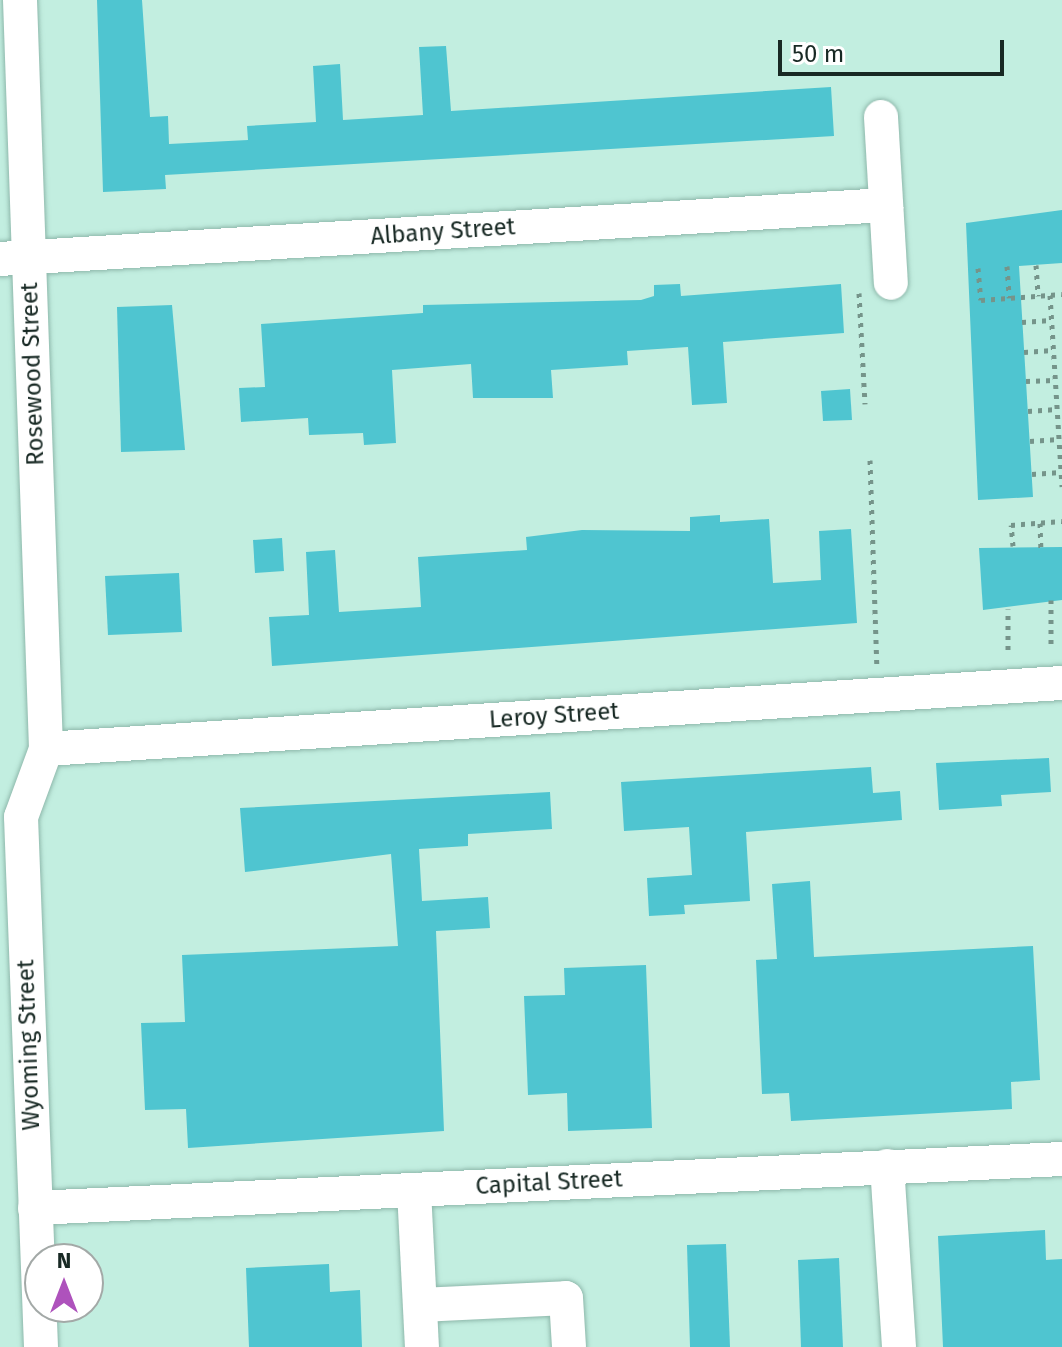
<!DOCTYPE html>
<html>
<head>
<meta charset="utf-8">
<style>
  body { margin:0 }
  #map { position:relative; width:1062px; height:1347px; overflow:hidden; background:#c2eee0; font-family:"Fira Sans",sans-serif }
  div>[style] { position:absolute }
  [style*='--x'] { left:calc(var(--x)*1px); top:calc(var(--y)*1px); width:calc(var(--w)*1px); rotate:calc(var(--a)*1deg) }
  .building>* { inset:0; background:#4fc5d0 }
  .path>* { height:5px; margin-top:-2.5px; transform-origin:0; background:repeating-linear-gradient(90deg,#75948a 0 4px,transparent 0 10px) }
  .roads { filter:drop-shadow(0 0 2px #8eb8ab) drop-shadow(0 0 2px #8eb8ab) }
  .minor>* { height:34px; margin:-17px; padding:0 17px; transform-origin:17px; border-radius:17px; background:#fff }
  span { translate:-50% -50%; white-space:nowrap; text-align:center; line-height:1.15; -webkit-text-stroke:6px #fff; paint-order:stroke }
  .street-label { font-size:24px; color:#182924 }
  .north { position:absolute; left:24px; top:1243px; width:80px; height:80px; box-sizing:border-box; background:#fff; border:2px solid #a3a9a7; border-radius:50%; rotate:0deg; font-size:22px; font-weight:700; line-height:32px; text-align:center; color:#182924 }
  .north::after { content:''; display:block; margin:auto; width:28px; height:36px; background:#ae52bc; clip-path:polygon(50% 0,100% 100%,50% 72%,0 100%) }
  .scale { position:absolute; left:778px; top:40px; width:226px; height:36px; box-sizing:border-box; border:4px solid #182924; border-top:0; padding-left:10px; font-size:24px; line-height:28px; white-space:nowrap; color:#182924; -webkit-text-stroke:6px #fff; paint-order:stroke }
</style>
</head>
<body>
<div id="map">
  <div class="building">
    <div style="clip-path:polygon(97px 0,142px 0,150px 117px,168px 116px,169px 144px,248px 140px,247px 126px,316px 122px,313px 66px,340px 64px,343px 120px,423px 115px,419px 47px,446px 46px,451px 111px,831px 87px,834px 136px,165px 175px,166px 189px,103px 192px)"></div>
    <div style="clip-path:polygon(1062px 210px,1062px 263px,1019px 266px,1033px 497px,978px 500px,966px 223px)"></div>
    <div style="clip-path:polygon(680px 284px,681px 296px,841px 284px,844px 333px,723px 342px,727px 403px,692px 405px,688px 347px,627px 351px,628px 365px,551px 370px,553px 398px,473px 398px,471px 364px,392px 370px,396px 443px,364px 445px,363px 433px,309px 435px,308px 418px,241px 422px,239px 388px,265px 387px,261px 324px,423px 313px,423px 305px,641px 300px,654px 296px,654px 285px)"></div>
    <div style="clip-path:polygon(172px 305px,185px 450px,121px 452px,117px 307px)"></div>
    <div style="clip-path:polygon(850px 389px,852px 420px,823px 421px,821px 391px)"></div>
    <div style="clip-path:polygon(720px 515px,720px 522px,769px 519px,773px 583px,821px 580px,819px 531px,851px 529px,857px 623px,272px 666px,269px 617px,309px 615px,306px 552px,335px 550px,339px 612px,421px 607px,418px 557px,527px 550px,526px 537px,582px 530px,690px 531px,690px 517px)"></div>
    <div style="clip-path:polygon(282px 538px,284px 571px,255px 573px,253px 540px)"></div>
    <div style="clip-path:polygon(1062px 547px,1062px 600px,983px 610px,979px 548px)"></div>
    <div style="clip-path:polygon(179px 573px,182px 632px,108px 635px,105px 576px)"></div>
    <div style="clip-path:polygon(1049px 758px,1051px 792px,1001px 795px,1002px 806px,939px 810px,936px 763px)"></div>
    <div style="clip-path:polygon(871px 767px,873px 793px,900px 791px,902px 820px,746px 832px,750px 901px,684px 905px,685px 914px,649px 916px,647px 878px,692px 875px,689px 827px,624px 831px,621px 782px)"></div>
    <div style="clip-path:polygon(550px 792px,552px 829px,468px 834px,468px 846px,419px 849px,422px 901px,488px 897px,490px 928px,436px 931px,444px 1131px,188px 1148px,186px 1109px,145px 1110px,141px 1023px,185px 1022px,182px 955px,398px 946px,391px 854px,245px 872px,240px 808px)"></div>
    <div style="clip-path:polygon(810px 881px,814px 957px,1033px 946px,1040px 1080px,1011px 1082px,1012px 1109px,791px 1121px,789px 1093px,762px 1094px,756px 960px,777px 959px,772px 884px)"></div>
    <div style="clip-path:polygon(646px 965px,652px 1128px,568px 1131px,567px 1093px,528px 1095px,524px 996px,565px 995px,564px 968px)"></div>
    <div style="clip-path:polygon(1045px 1230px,1046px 1260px,1062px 1259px,1062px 1347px,943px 1347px,938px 1236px)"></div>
    <div style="clip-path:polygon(726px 1244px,730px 1347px,690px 1347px,687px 1245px)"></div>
    <div style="clip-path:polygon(839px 1258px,843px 1347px,801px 1347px,798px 1260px)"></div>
    <div style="clip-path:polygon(329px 1264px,330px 1292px,360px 1290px,362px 1347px,249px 1347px,246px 1268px)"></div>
  </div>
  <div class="path">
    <div style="--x:1036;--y:265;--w:31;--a:86"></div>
    <div style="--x:1007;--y:266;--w:32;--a:86"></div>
    <div style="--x:978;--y:268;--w:32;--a:85"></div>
    <div style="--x:981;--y:300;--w:81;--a:-4.2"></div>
    <div style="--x:859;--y:293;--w:111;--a:86.9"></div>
    <div style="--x:1050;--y:295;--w:192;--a:86.4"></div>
    <div style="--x:1022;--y:322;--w:29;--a:-4"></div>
    <div style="--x:1024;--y:352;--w:29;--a:-4"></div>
    <div style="--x:1026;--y:381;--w:29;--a:-2"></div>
    <div style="--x:1028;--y:411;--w:29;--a:-4"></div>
    <div style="--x:1030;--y:441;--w:29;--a:-4"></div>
    <div style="--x:870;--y:460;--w:207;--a:88.1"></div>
    <div style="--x:1032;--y:474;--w:29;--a:-4"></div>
    <div style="--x:1040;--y:523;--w:25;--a:88"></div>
    <div style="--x:1013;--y:546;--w:21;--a:-95"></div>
    <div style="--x:1011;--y:525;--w:51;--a:-4.5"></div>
    <div style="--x:1051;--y:600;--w:47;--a:90"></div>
    <div style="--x:1008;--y:650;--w:41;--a:-90"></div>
  </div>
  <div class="roads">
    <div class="minor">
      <div style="--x:20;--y:0;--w:749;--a:88.01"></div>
      <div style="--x:46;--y:749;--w:72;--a:110.2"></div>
      <div style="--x:21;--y:817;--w:530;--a:87.84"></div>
      <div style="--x:881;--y:117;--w:166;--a:86.6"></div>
      <div style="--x:0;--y:259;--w:888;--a:-3.49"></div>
      <div style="--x:46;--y:749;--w:1018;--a:-3.72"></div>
      <div style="--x:887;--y:1166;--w:181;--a:86.2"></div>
      <div style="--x:414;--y:1190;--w:157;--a:87.1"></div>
      <div style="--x:35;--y:1208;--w:1028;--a:-2.73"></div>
      <div style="--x:420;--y:1305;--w:146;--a:-2.7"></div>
      <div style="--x:566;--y:1298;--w:49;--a:86.5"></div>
    </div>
  </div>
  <div class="street-label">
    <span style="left:443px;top:232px;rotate:-4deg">Albany Street</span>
    <span style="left:33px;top:374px;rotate:-92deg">Rosewood Street</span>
    <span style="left:554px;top:716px;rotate:-4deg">Leroy Street</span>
    <span style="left:29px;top:1045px;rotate:-92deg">Wyoming Street</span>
    <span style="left:549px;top:1183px;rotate:-3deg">Capital Street</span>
  </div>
  <div class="north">N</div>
  <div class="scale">50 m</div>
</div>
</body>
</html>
